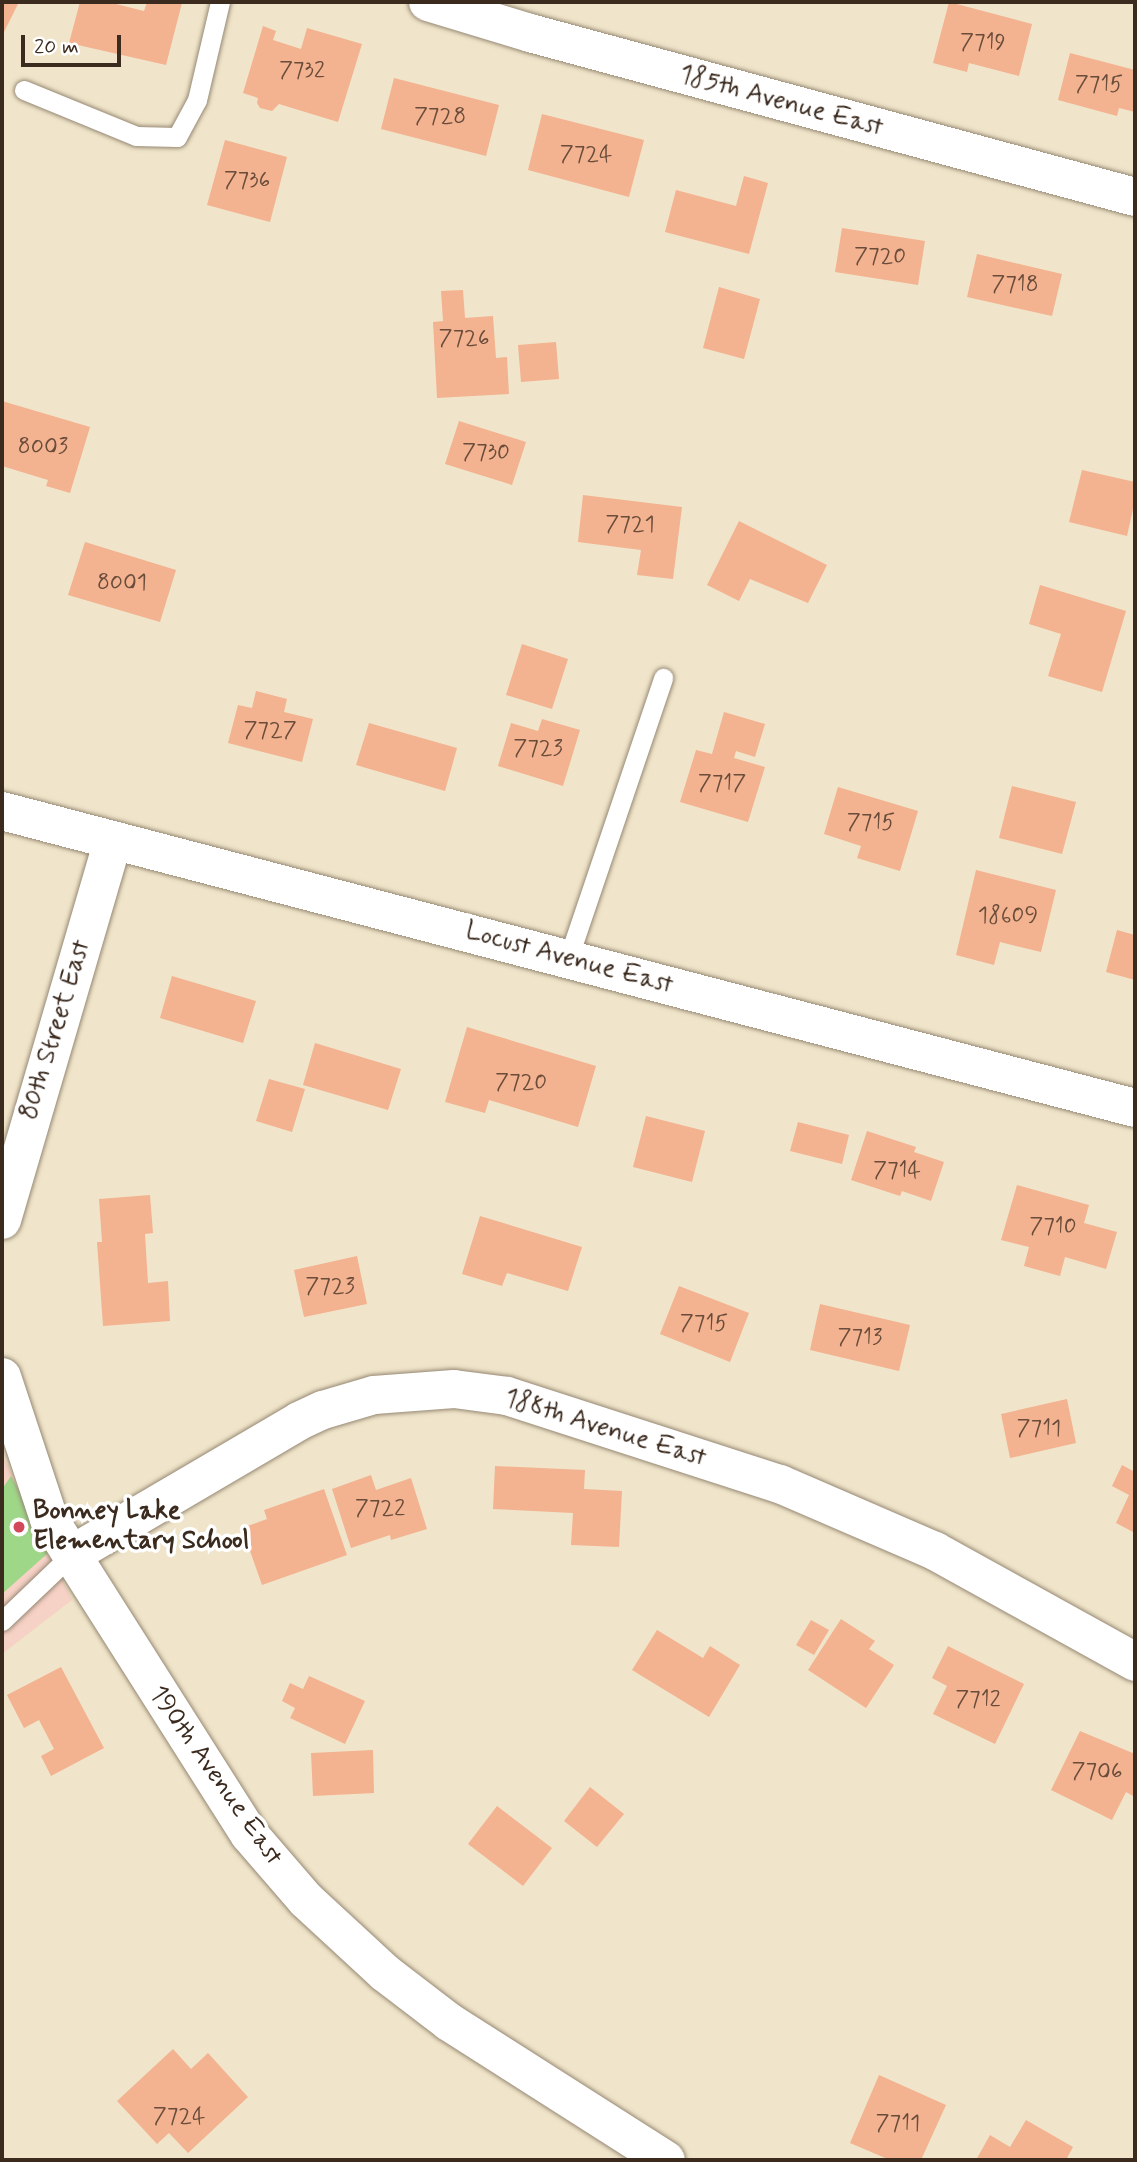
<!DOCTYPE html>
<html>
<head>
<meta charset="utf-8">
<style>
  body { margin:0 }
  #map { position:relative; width:1137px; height:2162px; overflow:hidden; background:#f0e5ca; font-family:Mynerve,sans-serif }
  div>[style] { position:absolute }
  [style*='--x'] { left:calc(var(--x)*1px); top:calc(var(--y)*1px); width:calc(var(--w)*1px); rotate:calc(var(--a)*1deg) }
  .built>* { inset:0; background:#f6d1c5 }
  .green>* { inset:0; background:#9fd788 }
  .building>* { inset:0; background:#f3b290 }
  .roads { filter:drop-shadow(0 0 2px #968874) drop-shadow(0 0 2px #968874) }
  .lane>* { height:19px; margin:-9.5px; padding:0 9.5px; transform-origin:9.5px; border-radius:9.5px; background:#fff }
  .street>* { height:38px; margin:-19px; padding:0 19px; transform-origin:19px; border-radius:19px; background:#fff }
  .secondary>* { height:38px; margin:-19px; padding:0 19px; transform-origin:19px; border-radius:19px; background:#fff }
  .dots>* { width:19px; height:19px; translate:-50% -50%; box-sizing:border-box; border:4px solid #fff; border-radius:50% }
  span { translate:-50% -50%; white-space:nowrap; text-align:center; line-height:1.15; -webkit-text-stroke:7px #fff; paint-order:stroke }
  .number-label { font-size:23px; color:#694c3a }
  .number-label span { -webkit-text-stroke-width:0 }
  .street-label { font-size:26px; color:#3b2a1e }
  .poi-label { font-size:26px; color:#3b2a1e; font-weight:700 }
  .left { translate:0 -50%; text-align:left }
  .frame { position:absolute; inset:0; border:4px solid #3b2a1e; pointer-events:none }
  .scale { position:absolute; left:21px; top:35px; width:100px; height:32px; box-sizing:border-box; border:4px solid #3b2a1e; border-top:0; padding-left:9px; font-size:21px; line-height:24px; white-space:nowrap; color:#3b2a1e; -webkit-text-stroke:5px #fff; paint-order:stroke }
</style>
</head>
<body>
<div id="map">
  <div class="built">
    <div style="clip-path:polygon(2px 1454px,72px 1600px,2px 1654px)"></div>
  </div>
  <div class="green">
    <div style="clip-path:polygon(11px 1476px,47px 1543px,48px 1553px,2px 1594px,2px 1489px)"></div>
  </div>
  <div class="building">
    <div style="clip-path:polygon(2px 2px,19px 2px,2px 36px)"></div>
    <div style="clip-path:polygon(80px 2px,108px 2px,144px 11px,147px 2px,182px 3px,166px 65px,69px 43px)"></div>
    <div style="clip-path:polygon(949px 2px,1032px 24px,1019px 76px,969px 63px,967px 72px,933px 63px)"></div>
    <div style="clip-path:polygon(263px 26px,276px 31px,273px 40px,301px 49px,307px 28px,362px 44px,338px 122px,279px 104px,272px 111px,260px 108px,257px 103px,258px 98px,243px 93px)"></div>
    <div style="clip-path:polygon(1070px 53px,1135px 70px,1135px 112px,1119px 108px,1117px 116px,1058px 100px)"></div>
    <div style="clip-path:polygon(394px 78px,499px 105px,486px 156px,381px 129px)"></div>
    <div style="clip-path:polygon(542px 114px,644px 140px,629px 197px,528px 170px)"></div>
    <div style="clip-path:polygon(225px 140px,287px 157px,270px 222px,207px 205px)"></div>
    <div style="clip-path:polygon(744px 176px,768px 183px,749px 254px,665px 232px,676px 190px,736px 206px)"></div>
    <div style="clip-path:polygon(842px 228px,925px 241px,918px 285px,835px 272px)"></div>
    <div style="clip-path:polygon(977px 254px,1062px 274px,1052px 316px,967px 297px)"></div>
    <div style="clip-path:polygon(719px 287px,760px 299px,744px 359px,703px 348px)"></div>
    <div style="clip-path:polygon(463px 290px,465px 318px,493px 316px,496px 358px,507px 357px,509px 394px,437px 398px,433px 322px,443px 321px,441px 291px)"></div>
    <div style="clip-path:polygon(556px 342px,559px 379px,521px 382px,518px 345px)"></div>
    <div style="clip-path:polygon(2px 401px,90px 427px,70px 493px,46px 486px,48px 480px,2px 466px)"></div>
    <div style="clip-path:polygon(459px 421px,526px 442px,512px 485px,445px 464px)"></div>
    <div style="clip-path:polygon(1082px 470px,1135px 482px,1135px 500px,1127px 536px,1069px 522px)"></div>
    <div style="clip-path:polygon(583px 495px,682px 507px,673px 579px,637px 575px,641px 550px,578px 542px)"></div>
    <div style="clip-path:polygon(739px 521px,827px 565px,808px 603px,750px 579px,739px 601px,707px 585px)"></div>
    <div style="clip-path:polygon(85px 542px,176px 570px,160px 622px,68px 595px)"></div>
    <div style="clip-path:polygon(1040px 585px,1126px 611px,1102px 692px,1048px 676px,1061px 634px,1029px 624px)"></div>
    <div style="clip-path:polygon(522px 644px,568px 659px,552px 709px,506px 695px)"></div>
    <div style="clip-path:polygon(256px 691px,287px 699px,284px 712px,313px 719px,302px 762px,228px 743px,238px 705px,252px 708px)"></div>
    <div style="clip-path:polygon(724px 712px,765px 724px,755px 757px,736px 751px,734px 758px,765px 767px,748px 822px,680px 802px,696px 750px,712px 754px)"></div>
    <div style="clip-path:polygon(542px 719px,580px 730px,563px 786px,498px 766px,511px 723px,538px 731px)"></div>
    <div style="clip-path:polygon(369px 723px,457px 748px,445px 791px,356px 765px)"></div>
    <div style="clip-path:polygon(1012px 786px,1076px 802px,1062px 854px,999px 838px)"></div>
    <div style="clip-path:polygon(838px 787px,918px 811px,900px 871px,857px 858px,861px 846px,824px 834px)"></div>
    <div style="clip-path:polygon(976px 870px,1056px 890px,1041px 952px,1000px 942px,994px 965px,956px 955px)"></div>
    <div style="clip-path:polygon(1117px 930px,1135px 935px,1135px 980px,1106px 972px)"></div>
    <div style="clip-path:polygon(172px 976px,256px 1001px,243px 1043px,160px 1018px)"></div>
    <div style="clip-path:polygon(467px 1027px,596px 1066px,578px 1127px,489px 1100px,485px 1113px,445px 1102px)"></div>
    <div style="clip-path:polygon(315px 1043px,401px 1069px,388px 1110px,303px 1085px)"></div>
    <div style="clip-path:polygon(269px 1079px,305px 1089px,292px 1132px,256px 1121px)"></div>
    <div style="clip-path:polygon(646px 1116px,705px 1131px,692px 1182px,633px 1167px)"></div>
    <div style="clip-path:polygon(798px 1122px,849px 1135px,842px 1164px,790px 1151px)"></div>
    <div style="clip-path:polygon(867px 1131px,916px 1147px,914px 1152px,944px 1162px,931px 1201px,902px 1191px,900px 1196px,851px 1180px)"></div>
    <div style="clip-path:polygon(1017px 1185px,1089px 1205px,1084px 1223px,1117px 1232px,1106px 1269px,1065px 1257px,1060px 1276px,1024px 1266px,1029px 1247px,1001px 1240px)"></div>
    <div style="clip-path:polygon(150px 1195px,153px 1233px,145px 1234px,148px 1283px,168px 1281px,170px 1321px,103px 1326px,97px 1242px,102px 1242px,99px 1199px)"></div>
    <div style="clip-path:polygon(480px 1216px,582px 1247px,568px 1291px,507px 1273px,502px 1286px,462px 1274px)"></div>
    <div style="clip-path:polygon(357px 1256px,367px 1304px,304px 1317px,294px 1270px)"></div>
    <div style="clip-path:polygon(679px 1286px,749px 1313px,730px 1362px,660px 1334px)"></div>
    <div style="clip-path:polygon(820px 1304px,910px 1325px,899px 1371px,810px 1350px)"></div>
    <div style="clip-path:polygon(1067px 1399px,1076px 1443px,1010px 1458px,1001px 1414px)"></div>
    <div style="clip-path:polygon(1122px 1465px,1135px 1472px,1135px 1533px,1116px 1523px,1129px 1495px,1112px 1486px)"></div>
    <div style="clip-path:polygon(495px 1466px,585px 1470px,584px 1489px,622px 1491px,619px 1547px,571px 1545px,573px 1513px,493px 1509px)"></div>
    <div style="clip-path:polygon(371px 1475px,376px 1490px,411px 1478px,427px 1529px,391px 1540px,390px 1535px,351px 1548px,332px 1489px)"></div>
    <div style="clip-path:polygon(324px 1489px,347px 1555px,262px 1585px,242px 1528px,267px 1519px,264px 1510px)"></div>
    <div style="clip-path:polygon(841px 1619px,875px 1641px,869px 1649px,894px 1665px,866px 1708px,808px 1670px)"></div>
    <div style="clip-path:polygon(811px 1620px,829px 1630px,814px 1655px,796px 1645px)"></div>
    <div style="clip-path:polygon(657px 1630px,703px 1658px,710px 1646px,740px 1665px,709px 1717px,632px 1670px)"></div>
    <div style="clip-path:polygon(948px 1646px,1024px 1684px,995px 1744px,933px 1714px,947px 1686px,932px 1678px)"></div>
    <div style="clip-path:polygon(61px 1667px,104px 1748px,51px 1776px,41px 1756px,54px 1749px,39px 1720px,24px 1728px,7px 1695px)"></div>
    <div style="clip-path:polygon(309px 1676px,365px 1701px,345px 1744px,290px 1718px,295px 1708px,282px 1701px,290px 1683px,303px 1689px)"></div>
    <div style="clip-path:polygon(1080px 1731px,1135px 1754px,1135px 1797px,1126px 1792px,1112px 1820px,1051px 1790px)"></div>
    <div style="clip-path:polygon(373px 1750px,374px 1793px,313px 1796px,311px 1753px)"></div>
    <div style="clip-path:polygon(590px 1787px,624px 1814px,597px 1847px,564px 1821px)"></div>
    <div style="clip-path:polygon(497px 1806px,552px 1848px,523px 1886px,468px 1844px)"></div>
    <div style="clip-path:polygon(173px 2049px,191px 2069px,208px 2053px,248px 2097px,188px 2153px,169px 2133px,157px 2144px,117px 2101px)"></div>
    <div style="clip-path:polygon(879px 2075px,946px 2105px,921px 2160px,890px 2160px,850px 2143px)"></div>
    <div style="clip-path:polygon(1026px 2120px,1073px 2147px,1066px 2160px,976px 2160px,990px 2135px,1010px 2147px)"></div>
  </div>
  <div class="roads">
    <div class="lane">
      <div style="--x:24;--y:90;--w:121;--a:22.3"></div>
      <div style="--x:136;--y:136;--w:41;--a:1.4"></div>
      <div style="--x:177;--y:137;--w:42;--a:-61.6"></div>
      <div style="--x:197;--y:100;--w:101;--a:-76.8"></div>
      <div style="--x:568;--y:959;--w:297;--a:-71.3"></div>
      <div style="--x:2;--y:1621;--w:95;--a:-43.7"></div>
    </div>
    <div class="street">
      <div style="--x:428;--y:2;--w:107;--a:16.9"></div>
      <div style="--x:530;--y:33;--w:627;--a:15.17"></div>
      <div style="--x:2;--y:1220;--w:395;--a:-73.7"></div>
      <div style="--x:2;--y:1377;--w:150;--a:71.7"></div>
      <div style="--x:49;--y:1519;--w:373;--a:57.6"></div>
      <div style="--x:249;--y:1834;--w:87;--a:49.2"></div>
      <div style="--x:306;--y:1900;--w:108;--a:42.7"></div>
      <div style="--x:385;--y:1973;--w:81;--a:37.4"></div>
      <div style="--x:449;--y:2022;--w:257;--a:32.5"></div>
      <div style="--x:71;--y:1555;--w:264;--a:-30.4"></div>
      <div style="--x:299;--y:1421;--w:26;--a:-25"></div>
      <div style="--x:323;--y:1410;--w:53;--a:-16.4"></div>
      <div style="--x:374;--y:1395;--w:80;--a:-4.3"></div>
      <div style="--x:454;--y:1389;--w:53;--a:7.5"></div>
      <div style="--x:507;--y:1396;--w:287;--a:17.9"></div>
      <div style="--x:780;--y:1484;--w:169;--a:23.4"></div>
      <div style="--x:935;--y:1551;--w:229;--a:29"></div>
    </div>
    <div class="secondary">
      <div style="--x:2;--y:811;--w:1171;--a:14.69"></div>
    </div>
  </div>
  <div class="dots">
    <div style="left:19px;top:1527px;background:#d1495b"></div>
  </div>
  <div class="number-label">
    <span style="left:983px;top:43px">7719</span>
    <span style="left:302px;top:71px">7732</span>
    <span style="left:1099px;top:85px">7715</span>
    <span style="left:440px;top:117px">7728</span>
    <span style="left:586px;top:155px">7724</span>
    <span style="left:247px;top:181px">7736</span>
    <span style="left:880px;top:257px">7720</span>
    <span style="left:1015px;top:285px">7718</span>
    <span style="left:464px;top:339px">7726</span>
    <span style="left:43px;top:447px">8003</span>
    <span style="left:486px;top:453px">7730</span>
    <span style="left:630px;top:525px">7721</span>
    <span style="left:122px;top:583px">8001</span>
    <span style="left:270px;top:731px">7727</span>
    <span style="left:538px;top:749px">7723</span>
    <span style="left:722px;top:784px">7717</span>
    <span style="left:871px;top:823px">7715</span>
    <span style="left:1008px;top:916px">18609</span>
    <span style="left:521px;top:1083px">7720</span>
    <span style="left:897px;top:1171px">7714</span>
    <span style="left:1053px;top:1227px">7710</span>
    <span style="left:330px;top:1287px">7723</span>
    <span style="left:704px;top:1324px">7715</span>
    <span style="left:860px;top:1338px">7713</span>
    <span style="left:1039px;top:1429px">7711</span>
    <span style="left:380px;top:1509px">7722</span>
    <span style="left:978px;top:1700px">7712</span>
    <span style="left:1097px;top:1772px">7706</span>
    <span style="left:179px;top:2117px">7724</span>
    <span style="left:898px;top:2124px">7711</span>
  </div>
  <div class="street-label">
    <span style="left:781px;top:102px;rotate:15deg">185th Avenue East</span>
    <span style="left:569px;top:959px;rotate:15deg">Locust Avenue East</span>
    <span style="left:56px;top:1030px;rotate:-73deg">80th Street East</span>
    <span style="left:605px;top:1429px;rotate:17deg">188th Avenue East</span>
    <span style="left:215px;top:1776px;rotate:55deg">190th Avenue East</span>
  </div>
  <div class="poi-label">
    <span class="left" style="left:33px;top:1527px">Bonney Lake<br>Elementary School</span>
  </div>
  <div class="frame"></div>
  <div class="scale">20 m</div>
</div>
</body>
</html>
